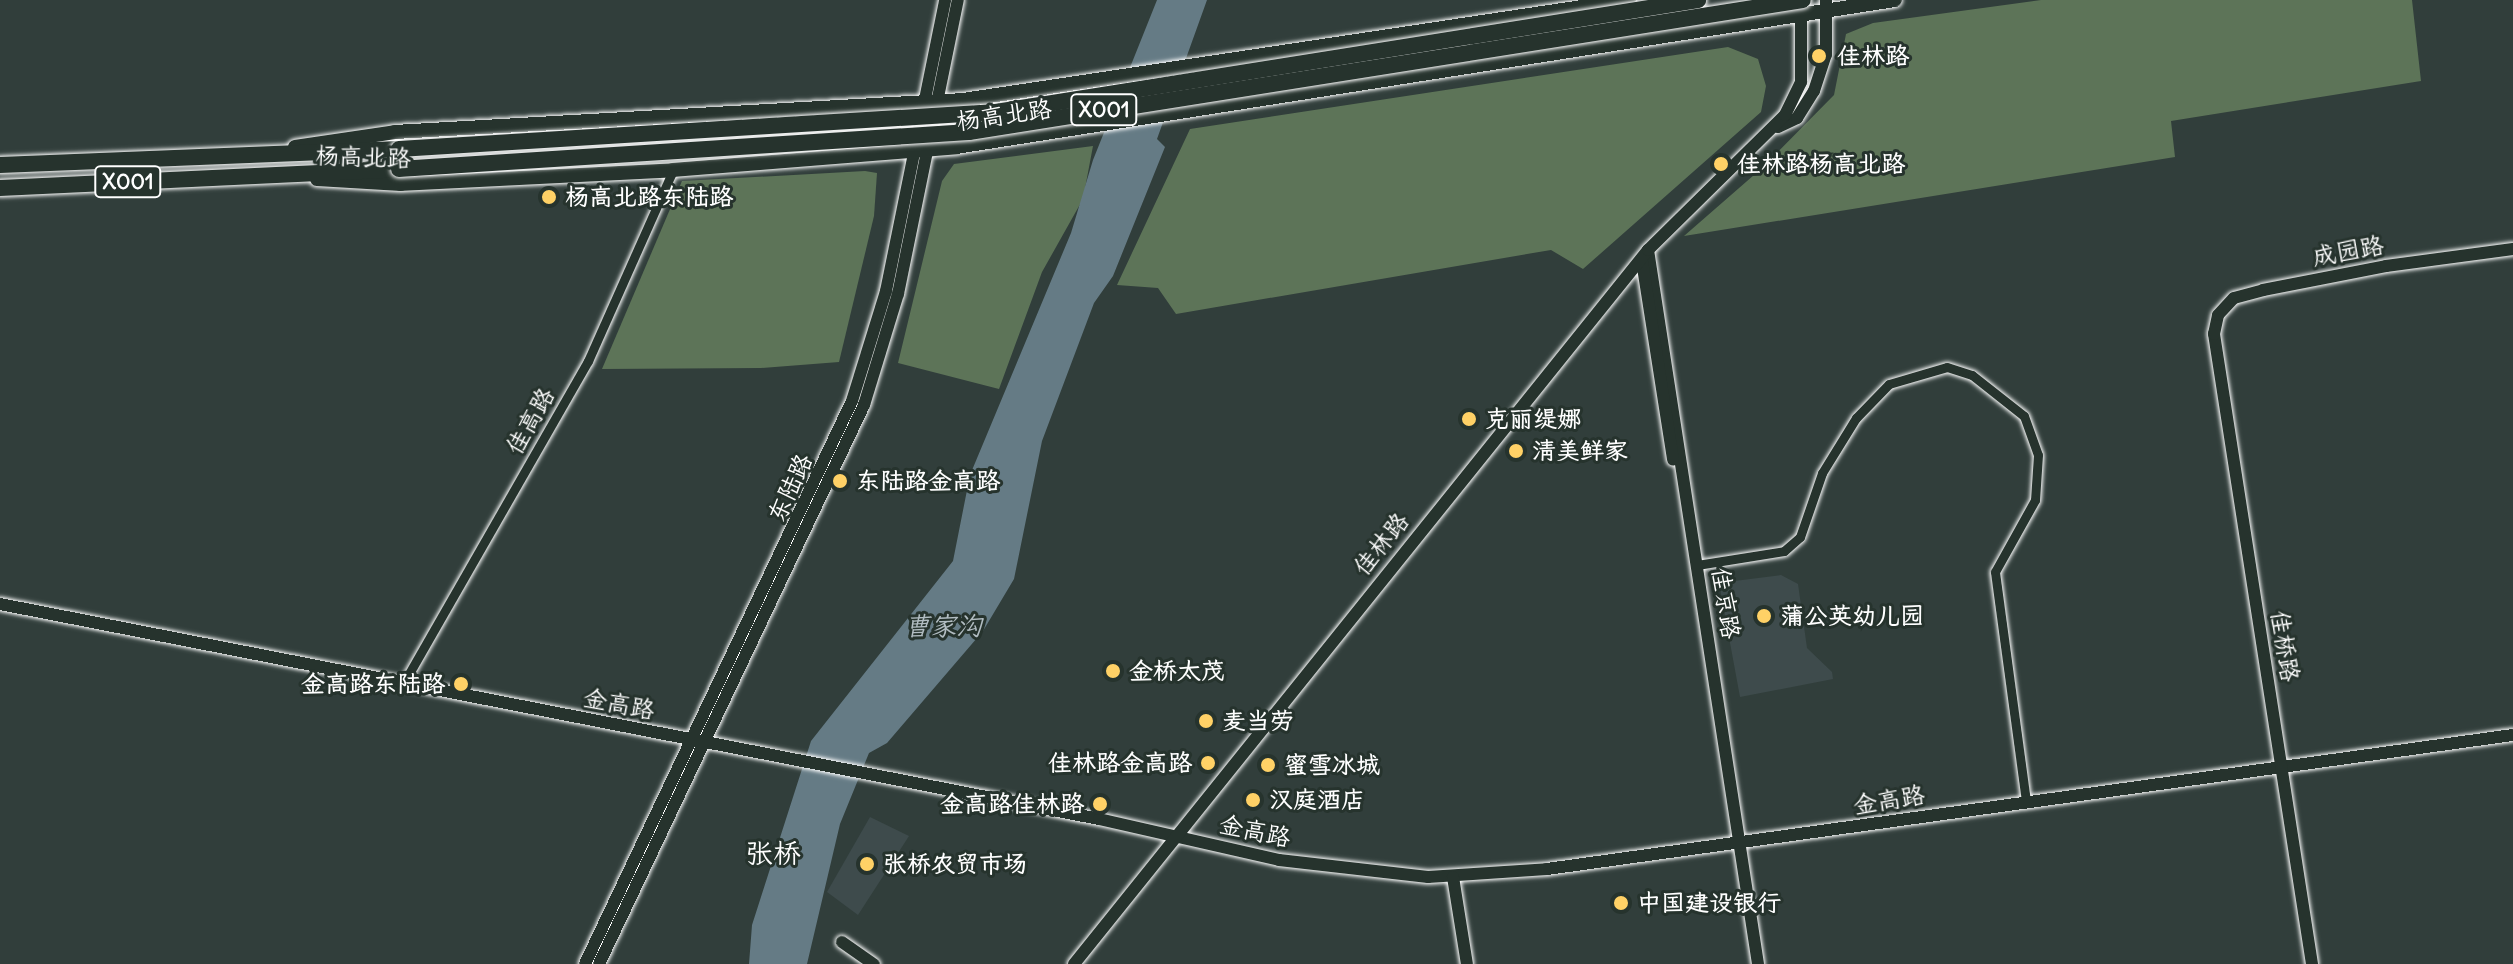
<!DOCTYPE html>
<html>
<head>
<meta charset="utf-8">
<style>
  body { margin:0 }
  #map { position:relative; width:2513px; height:964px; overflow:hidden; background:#313e3b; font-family:Delius,"LXGW WenKai TC",sans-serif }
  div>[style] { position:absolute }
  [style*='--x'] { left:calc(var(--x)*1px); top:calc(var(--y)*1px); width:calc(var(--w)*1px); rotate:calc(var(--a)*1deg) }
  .built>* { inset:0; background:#3e4b4c }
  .green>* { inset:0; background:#5d7458 }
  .water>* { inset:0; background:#657b85 }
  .roads { filter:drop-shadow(0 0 2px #fff) drop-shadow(0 0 2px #fff) }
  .street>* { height:9px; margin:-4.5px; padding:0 4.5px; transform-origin:4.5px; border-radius:4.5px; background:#26332d }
  .secondary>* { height:12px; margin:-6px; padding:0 6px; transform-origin:6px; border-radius:6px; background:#26332d }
  .primary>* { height:14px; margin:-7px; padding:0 7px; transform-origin:7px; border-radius:7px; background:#26332d }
  .highway>* { height:16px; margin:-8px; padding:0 8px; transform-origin:8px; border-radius:8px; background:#26332d }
  .bridges { filter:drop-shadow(0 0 2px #fff) drop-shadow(0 0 2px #fff) }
  .highway-bridge>* { height:16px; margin:-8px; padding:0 8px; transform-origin:8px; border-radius:8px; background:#26332d }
  .dots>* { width:22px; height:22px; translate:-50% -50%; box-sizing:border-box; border:4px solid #26332d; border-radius:50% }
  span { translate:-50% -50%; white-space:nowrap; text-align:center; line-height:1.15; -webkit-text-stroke:6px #26332d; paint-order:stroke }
  .shield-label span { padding:2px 6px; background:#26332d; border:2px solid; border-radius:6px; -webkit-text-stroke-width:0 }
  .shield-label { font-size:22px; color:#fff; font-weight:700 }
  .poi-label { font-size:24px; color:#fff; font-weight:700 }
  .left { translate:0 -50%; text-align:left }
  .right { translate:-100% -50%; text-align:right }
  .street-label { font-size:24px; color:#fff }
  .water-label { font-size:26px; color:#b2bdc2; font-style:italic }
  .quarter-label { font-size:28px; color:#fff }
</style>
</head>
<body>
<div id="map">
  <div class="built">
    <div style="clip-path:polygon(1781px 575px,1798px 584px,1807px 648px,1832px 672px,1833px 679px,1740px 697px,1719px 583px)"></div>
    <div style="clip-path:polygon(870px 817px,909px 836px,858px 915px,827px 892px)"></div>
  </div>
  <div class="green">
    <div style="clip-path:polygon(2041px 0,2412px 0,2421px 81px,2171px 121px,2175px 157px,1684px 236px,1762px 168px,1834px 95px,1846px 34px,1873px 23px)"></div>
    <div style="clip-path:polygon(1728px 47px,1758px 59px,1766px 86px,1761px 112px,1583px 269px,1551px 250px,1176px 314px,1158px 288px,1117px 285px,1190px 129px)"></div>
    <div style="clip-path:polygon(1093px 146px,1083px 199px,1042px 272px,999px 389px,898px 363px,942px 181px,954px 164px)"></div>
    <div style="clip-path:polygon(865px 171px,877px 173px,874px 216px,839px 362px,761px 368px,602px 369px,682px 181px)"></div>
  </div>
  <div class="water">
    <div style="clip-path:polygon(1157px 0,1207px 0,1157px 139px,1165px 147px,1113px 276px,1094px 303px,1042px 441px,1014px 579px,983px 631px,887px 743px,869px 753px,840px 824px,807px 964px,749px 964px,752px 925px,811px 741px,953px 561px,970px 475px,1071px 233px,1093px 160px)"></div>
  </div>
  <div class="roads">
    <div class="street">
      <div style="--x:1697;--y:565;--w:88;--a:-9.1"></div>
      <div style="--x:1784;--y:551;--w:21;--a:-41"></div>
      <div style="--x:1800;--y:537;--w:68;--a:-71"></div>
      <div style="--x:1822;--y:473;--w:65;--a:-58.3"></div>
      <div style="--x:1856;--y:418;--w:47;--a:-45.9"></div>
      <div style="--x:1889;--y:384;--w:60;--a:-16.3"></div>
      <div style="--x:1947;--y:367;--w:26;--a:18"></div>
      <div style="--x:1972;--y:375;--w:66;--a:38.3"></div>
      <div style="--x:2024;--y:416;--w:41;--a:70.3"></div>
      <div style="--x:2038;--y:455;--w:45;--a:93.8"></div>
      <div style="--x:2035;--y:500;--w:82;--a:119.1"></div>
      <div style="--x:1995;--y:572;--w:231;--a:82.3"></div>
      <div style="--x:403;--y:684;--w:372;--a:-60.2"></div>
      <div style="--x:588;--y:361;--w:209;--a:-66"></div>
    </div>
    <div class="secondary">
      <div style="--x:1778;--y:127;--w:21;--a:-25"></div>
      <div style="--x:1797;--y:118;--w:32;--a:-58"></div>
      <div style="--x:1814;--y:91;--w:38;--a:-72"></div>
      <div style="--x:1826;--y:55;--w:55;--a:-90"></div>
      <div style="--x:1648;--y:250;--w:722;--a:81.24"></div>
      <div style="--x:1642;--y:261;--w:201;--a:81.1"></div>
      <div style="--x:0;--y:604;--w:1120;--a:11.07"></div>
      <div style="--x:1099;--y:819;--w:185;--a:12.8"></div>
      <div style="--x:1279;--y:860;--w:150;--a:6.5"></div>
      <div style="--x:1428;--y:877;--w:119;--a:-3.8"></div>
      <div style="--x:1547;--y:869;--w:975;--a:-7.9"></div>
      <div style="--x:1453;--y:877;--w:88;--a:80.9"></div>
      <div style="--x:842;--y:942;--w:39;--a:35"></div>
      <div style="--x:585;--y:964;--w:623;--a:-64.63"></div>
      <div style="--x:852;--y:401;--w:115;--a:-72.8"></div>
      <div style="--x:886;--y:291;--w:297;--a:-78.5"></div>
      <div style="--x:599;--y:964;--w:619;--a:-64.64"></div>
      <div style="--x:864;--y:405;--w:116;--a:-73"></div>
      <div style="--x:898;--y:294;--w:300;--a:-78.5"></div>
      <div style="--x:1074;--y:964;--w:916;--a:-51.2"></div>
      <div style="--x:1648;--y:250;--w:192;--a:-44.6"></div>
      <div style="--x:1785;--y:115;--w:37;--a:-64"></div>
      <div style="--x:1801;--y:82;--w:75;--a:-90"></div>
      <div style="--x:2312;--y:964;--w:638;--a:-98.84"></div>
      <div style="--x:2214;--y:334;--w:19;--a:-78"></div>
      <div style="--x:2218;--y:315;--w:23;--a:-47"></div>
      <div style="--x:2234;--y:298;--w:30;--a:-15"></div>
      <div style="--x:2263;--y:290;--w:125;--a:-11"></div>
      <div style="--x:2386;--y:266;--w:128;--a:-7.6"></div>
    </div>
    <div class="primary">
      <div style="--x:295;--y:147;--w:101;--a:-8.5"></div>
      <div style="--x:395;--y:132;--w:569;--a:-3.22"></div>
      <div style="--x:963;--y:100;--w:673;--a:-8.54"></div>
      <div style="--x:317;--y:179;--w:84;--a:3.4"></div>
      <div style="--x:401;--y:184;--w:272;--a:-2.9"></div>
      <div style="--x:673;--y:170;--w:284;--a:-4.6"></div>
      <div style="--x:956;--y:147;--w:950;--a:-8.9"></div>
    </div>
    <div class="highway">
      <div style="--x:0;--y:165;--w:399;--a:-2.3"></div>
      <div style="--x:0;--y:188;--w:399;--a:-2.7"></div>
    </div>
  </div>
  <div class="bridges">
    <div class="highway-bridge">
      <div style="--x:399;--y:149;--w:598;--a:-3.55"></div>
      <div style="--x:996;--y:112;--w:711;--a:-9.06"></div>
      <div style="--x:399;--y:169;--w:571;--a:-3.71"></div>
      <div style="--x:969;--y:132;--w:844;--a:-8.99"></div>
    </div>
  </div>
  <div class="dots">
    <div style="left:1819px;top:56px;background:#ffd166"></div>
    <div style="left:1721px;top:164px;background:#ffd166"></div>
    <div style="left:549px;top:197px;background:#ffd166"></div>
    <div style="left:1469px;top:419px;background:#ffd166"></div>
    <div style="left:1516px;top:451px;background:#ffd166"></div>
    <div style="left:840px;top:481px;background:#ffd166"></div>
    <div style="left:1764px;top:616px;background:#ffd166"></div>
    <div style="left:1113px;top:671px;background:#ffd166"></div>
    <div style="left:461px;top:684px;background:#ffd166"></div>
    <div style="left:1206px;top:721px;background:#ffd166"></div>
    <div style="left:1208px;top:763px;background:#ffd166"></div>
    <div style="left:1268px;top:765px;background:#ffd166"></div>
    <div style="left:1253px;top:800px;background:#ffd166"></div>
    <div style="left:1100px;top:804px;background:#ffd166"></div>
    <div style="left:867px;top:864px;background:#ffd166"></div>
    <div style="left:1621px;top:903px;background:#ffd166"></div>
  </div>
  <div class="shield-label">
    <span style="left:1104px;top:110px">X001</span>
    <span style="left:128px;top:182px">X001</span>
  </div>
  <div class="poi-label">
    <span class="left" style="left:1837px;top:56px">佳林路</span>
    <span class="left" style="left:1737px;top:164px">佳林路杨高北路</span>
    <span class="left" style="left:565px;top:197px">杨高北路东陆路</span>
    <span class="left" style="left:1485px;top:419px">克丽缇娜</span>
    <span class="left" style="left:1532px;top:451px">清美鲜家</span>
    <span class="left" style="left:856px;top:481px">东陆路金高路</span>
    <span class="left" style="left:1780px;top:616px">蒲公英幼儿园</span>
    <span class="left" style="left:1129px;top:671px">金桥太茂</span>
    <span class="right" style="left:445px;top:684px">金高路东陆路</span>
    <span class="left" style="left:1222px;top:721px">麦当劳</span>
    <span class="right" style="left:1192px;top:763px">佳林路金高路</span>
    <span class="left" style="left:1284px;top:765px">蜜雪冰城</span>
    <span class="left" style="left:1269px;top:800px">汉庭酒店</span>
    <span class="right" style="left:1084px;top:804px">金高路佳林路</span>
    <span class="left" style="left:883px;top:864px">张桥农贸市场</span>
    <span class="left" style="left:1637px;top:903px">中国建设银行</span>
  </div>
  <div class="street-label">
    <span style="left:1004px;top:115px;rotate:-8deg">杨高北路</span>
    <span style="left:363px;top:157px;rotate:2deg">杨高北路</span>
    <span style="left:2348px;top:251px;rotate:-10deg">成园路</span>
    <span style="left:530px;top:421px;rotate:-60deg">佳高路</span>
    <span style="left:790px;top:488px;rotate:-65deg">东陆路</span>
    <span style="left:1381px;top:544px;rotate:-51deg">佳林路</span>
    <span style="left:1726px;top:603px;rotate:81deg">佳京路</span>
    <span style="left:2285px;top:646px;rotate:81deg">佳桥路</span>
    <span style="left:619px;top:704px;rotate:11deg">金高路</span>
    <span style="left:1889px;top:800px;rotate:-9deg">金高路</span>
    <span style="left:1255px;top:831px;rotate:12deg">金高路</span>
  </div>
  <div class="water-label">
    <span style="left:943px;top:626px">曹家沟</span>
  </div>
  <div class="quarter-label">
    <span style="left:773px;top:853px">张桥</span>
  </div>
</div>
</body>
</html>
